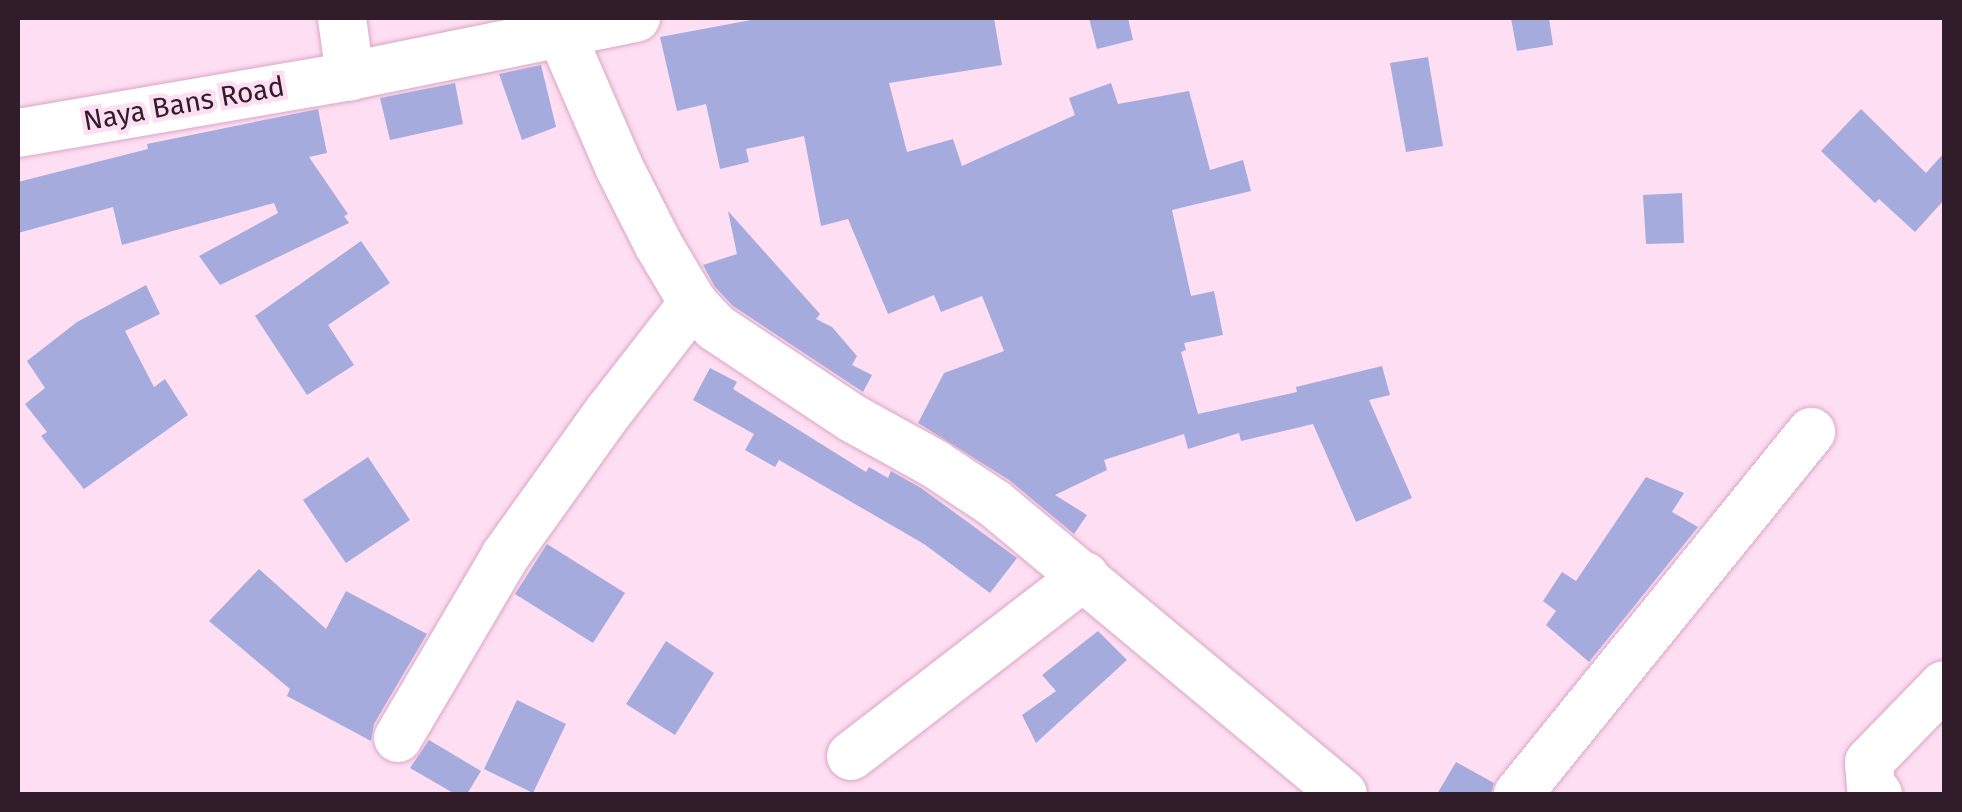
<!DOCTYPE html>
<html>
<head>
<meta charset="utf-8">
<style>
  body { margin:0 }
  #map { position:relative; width:1962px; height:812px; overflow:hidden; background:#fedef2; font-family:"Fira Sans",sans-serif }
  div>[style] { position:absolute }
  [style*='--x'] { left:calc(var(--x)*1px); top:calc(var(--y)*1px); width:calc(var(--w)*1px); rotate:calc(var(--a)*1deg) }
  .building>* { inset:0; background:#a6abde }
  .roads { filter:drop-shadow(0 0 2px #d9a6c6) drop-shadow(0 0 2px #d9a6c6) }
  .minor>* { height:48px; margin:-24px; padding:0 24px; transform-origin:24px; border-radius:24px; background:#fff }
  span { translate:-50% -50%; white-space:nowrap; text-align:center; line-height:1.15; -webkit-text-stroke:9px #fedef2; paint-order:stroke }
  .street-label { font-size:28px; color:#301d29 }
  .frame { position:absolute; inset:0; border:20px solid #301d29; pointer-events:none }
</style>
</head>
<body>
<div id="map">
  <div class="building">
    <div style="clip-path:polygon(762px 18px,994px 18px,1002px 65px,889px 83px,907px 152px,953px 139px,962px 166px,1075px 115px,1069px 98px,1111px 83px,1118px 104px,1189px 91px,1210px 170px,1243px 160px,1251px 191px,1172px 210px,1191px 296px,1214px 291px,1223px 335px,1184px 343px,1186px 350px,1181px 352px,1198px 414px,1297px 392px,1296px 387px,1382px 366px,1390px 395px,1369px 400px,1412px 498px,1356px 522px,1313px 424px,1241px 441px,1239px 433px,1188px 449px,1184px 434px,1104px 460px,1107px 470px,1055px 495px,1087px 515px,1074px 534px,1009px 480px,918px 423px,944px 373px,1004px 351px,982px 296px,941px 312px,934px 295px,888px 314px,848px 219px,821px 226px,804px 136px,746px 149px,749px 162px,720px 169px,706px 104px,677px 111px,660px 37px)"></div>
    <div style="clip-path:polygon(1089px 18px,1128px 18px,1133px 40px,1097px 49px)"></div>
    <div style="clip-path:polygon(1511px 18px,1549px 18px,1553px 45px,1517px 51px)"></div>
    <div style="clip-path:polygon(1428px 57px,1443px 146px,1406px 152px,1390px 63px)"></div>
    <div style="clip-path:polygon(541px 65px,556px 127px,522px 140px,499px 74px)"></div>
    <div style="clip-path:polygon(455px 83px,463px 124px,390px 140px,380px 98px)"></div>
    <div style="clip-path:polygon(318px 109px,327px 153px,309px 157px,348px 214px,344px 216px,349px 223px,220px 285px,199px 256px,278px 213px,274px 203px,122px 245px,113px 207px,18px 233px,18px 182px,148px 149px,147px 144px)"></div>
    <div style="clip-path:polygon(1861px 109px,1926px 173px,1944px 153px,1944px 200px,1915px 232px,1879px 199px,1875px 203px,1821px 151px)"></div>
    <div style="clip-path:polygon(1682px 193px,1684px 243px,1646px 244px,1643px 195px)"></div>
    <div style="clip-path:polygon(728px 211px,820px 314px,816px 319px,832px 327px,857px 356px,852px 365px,872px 375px,863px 392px,733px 306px,715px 287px,703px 265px,737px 254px)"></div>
    <div style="clip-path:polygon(361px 241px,390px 283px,328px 325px,354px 365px,307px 395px,255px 316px)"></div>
    <div style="clip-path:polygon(146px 285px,160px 314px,125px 331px,154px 387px,165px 379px,188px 415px,84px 489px,41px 436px,47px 432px,25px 404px,45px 388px,27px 361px,77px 322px)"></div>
    <div style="clip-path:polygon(710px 368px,737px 382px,733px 389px,866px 472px,869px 467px,888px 478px,891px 471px,921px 488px,1017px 558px,990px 593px,924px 544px,779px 460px,775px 467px,745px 450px,754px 434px,693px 400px)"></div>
    <div style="clip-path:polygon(368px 457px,410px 520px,346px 563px,303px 500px)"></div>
    <div style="clip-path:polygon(1646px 477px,1684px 493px,1672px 512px,1698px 527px,1589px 662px,1546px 625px,1556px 611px,1543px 601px,1562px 572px,1576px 581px)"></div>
    <div style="clip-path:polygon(547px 544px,625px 593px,593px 643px,515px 594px)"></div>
    <div style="clip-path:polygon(259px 569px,326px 629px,346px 591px,427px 634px,374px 724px,371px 741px,287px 696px,290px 689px,209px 621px)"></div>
    <div style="clip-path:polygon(1098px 631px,1127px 660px,1036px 743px,1022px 715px,1056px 691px,1042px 675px)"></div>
    <div style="clip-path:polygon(666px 641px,714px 673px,675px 735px,626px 704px)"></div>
    <div style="clip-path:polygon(517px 700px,566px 724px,533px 793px,484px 769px)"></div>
    <div style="clip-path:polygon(429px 740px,481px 771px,467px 794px,455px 794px,410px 768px)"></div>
    <div style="clip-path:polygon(1456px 762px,1494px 783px,1491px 794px,1437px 794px)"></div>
  </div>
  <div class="roads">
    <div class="minor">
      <div style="--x:342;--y:18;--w:59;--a:82.1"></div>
      <div style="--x:560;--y:31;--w:148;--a:66.5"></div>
      <div style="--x:619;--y:167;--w:86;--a:63.1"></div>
      <div style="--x:658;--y:244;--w:69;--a:59.3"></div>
      <div style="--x:693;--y:303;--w:33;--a:47"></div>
      <div style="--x:715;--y:327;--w:164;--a:33.6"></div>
      <div style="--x:852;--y:418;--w:95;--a:29"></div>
      <div style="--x:935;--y:464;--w:71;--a:33.5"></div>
      <div style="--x:994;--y:503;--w:454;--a:39.8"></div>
      <div style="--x:18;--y:133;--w:337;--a:-9.7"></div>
      <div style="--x:350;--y:76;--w:292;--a:-11.5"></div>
      <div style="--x:398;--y:738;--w:211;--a:-59.5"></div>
      <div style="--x:505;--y:556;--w:178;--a:-54.4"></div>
      <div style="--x:609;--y:411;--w:137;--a:-52.1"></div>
      <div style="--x:851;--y:756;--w:295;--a:-37.6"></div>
      <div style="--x:1518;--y:794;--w:466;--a:-51"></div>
      <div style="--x:1878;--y:794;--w:11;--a:-131"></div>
      <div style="--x:1871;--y:786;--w:24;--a:-95"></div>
      <div style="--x:1869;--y:762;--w:107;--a:-45.8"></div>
    </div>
  </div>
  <div class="street-label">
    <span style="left:184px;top:104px;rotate:-10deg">Naya Bans Road</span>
  </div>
  <div class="frame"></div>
</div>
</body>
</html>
